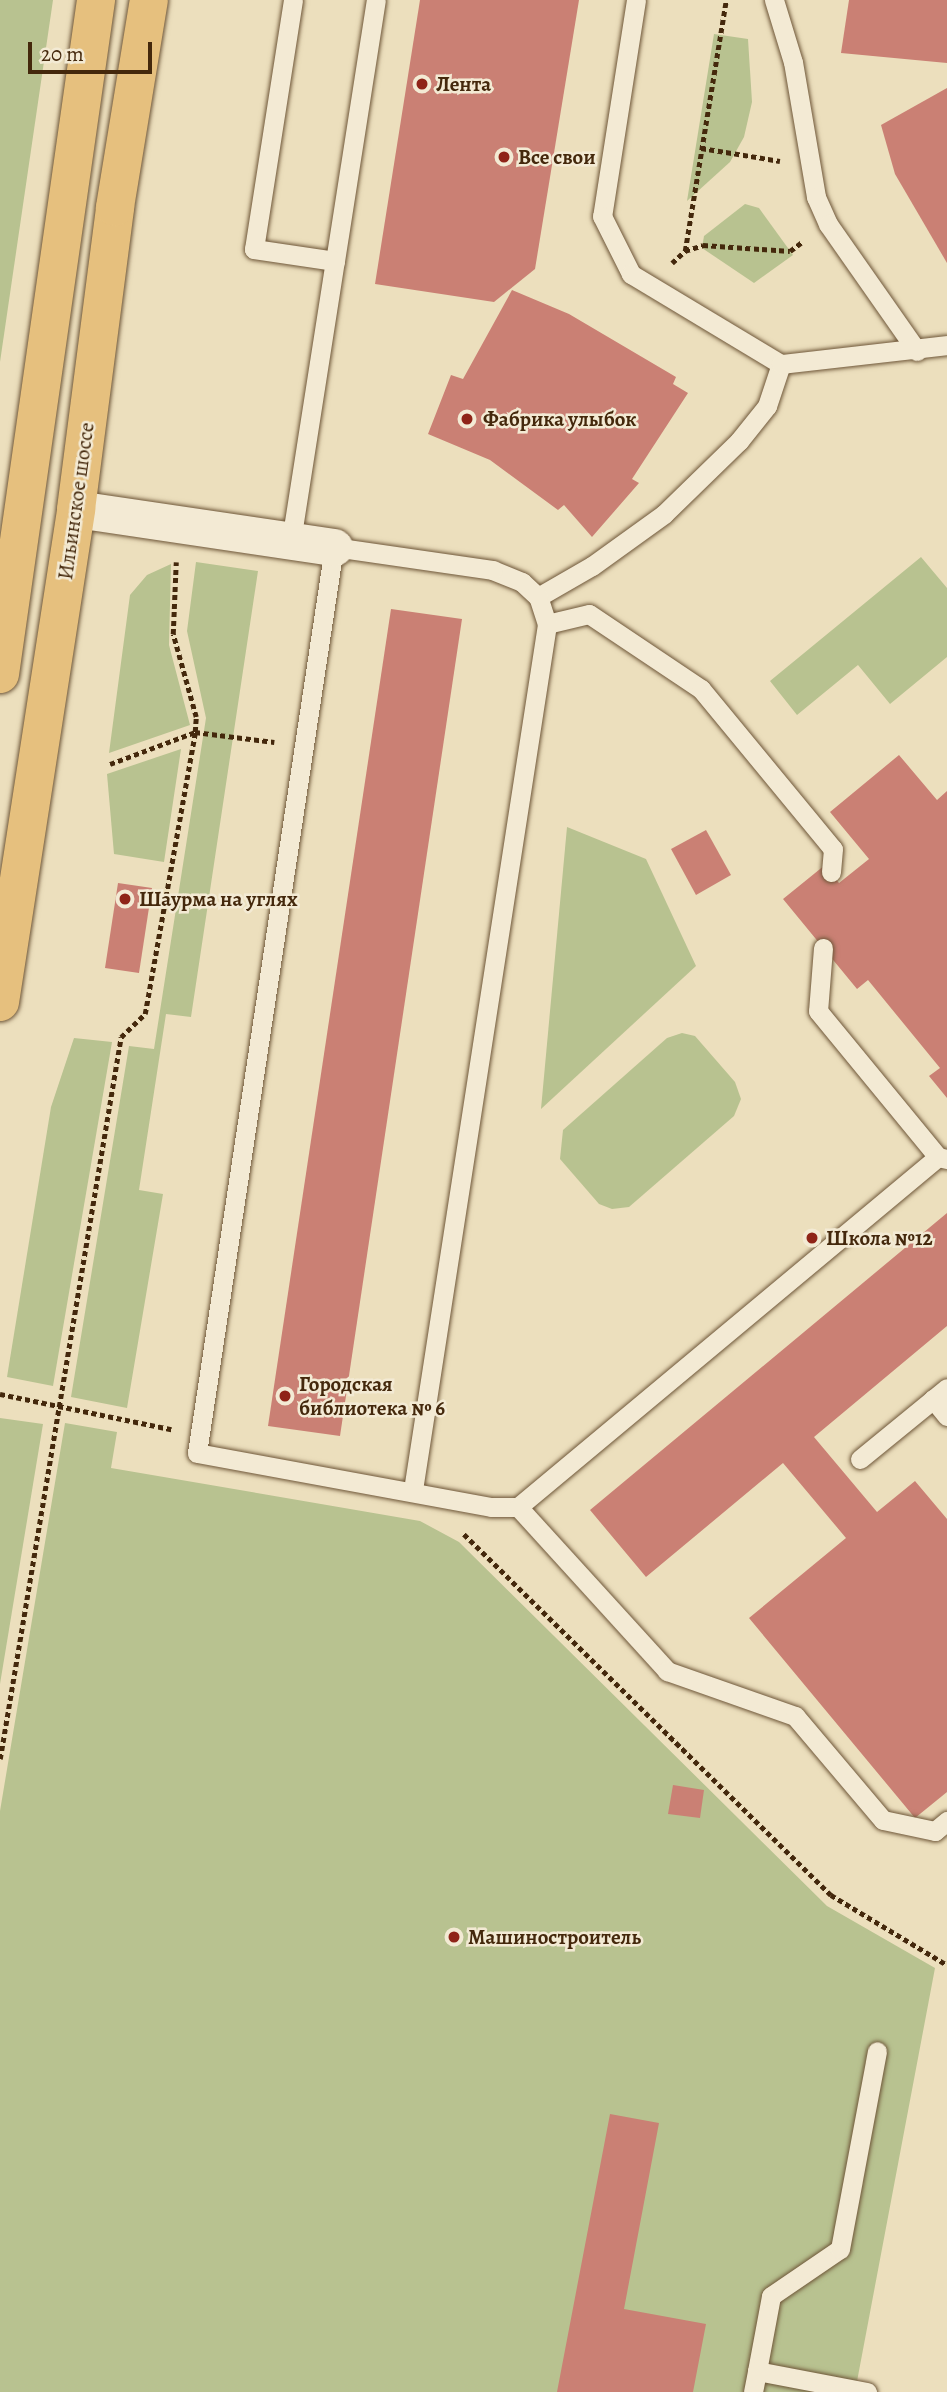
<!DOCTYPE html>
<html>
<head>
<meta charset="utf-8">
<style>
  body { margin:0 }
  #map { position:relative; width:947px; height:2392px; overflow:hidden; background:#ecdfbd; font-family:Alegreya,serif }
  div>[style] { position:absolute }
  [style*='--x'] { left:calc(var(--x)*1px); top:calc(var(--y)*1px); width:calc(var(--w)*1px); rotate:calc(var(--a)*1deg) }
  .green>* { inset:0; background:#b8c290 }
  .building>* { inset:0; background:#ca8074 }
  .path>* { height:4.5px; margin-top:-2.25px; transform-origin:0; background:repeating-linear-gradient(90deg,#44280c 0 5px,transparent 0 8.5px) }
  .roads { filter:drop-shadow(0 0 2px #6e5638) drop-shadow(0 0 2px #6e5638) }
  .lane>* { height:19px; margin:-9.5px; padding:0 9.5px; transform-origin:9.5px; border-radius:9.5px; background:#f3ead4 }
  .street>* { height:37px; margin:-18.5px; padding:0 18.5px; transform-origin:18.5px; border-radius:18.5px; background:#f3ead4 }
  .primary>* { height:38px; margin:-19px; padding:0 19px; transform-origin:19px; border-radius:19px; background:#e6c07e }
  .dots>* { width:19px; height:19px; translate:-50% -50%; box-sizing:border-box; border:4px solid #f3ead4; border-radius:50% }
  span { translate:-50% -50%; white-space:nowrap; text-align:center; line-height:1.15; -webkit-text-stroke:5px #f3ead4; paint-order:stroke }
  .poi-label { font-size:21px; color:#44280c; font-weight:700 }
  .left { translate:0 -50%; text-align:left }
  .street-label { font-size:21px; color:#44280c }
  .scale { position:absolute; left:28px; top:42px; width:124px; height:32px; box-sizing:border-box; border:4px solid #44280c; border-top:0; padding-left:9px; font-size:21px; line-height:24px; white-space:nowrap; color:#44280c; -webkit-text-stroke:5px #f3ead4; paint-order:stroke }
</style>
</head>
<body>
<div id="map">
  <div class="green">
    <div style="clip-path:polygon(0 0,53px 0,0 362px)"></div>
    <div style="clip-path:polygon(714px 34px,748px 39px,752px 102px,744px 137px,730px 162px,687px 201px)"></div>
    <div style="clip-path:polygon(745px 204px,759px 208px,793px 255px,754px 283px,702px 248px,704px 236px)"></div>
    <div style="clip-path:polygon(921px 557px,947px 588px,947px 657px,890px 704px,858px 665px,797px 715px,770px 681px)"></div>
    <div style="clip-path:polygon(196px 562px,258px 571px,191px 1017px,166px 1014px,139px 1190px,163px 1194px,127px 1408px,71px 1397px,129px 1046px,154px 1049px,206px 718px,187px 631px)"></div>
    <div style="clip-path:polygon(171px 564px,169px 645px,190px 725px,109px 753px,130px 595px,147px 575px)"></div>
    <div style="clip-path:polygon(181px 749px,164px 862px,114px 854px,107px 774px)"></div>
    <div style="clip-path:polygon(567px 827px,646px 859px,696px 966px,541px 1109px)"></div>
    <div style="clip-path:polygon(682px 1033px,695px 1036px,735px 1082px,741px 1099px,734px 1116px,629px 1207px,612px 1209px,599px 1204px,560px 1159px,563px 1130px,667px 1038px)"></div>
    <div style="clip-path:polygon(74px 1038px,112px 1042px,53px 1386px,7px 1377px,51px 1107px)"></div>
    <div style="clip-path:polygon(0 1418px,43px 1424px,0 1684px)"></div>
    <div style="clip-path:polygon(65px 1423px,117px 1432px,111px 1468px,420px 1521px,459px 1542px,827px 1906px,935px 1968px,855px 2392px,0 2392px,0 1811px)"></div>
  </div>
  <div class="building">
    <div style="clip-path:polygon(420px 0,579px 0,535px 269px,494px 302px,375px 284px)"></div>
    <div style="clip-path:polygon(849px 0,947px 0,947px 63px,841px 53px)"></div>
    <div style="clip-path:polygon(947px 88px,947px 263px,895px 174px,881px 125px)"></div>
    <div style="clip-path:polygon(512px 290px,569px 314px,676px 377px,673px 384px,688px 393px,632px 479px,639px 483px,592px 537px,564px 505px,558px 510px,490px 460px,428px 434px,451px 375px,463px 379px)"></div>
    <div style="clip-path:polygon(391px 609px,462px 619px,340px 1436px,268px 1426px)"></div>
    <div style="clip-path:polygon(899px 755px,937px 800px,947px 791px,947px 1098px,929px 1076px,940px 1068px,868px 980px,857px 989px,783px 899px,825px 865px,839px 883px,869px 859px,830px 812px)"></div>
    <div style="clip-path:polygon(706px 830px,731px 875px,696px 895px,671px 849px)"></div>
    <div style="clip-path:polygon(118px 883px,152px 888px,139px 973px,105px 968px)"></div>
    <div style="clip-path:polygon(947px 1213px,947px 1326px,814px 1437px,877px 1512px,915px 1481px,947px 1519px,947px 1792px,915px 1818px,749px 1618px,846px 1538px,783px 1463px,646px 1577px,590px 1510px)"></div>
    <div style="clip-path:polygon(673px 1785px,704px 1790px,700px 1818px,668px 1814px)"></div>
    <div style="clip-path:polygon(610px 2114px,659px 2123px,624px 2309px,706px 2324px,693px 2392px,557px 2392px)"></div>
  </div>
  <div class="path">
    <div style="--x:701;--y:148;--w:80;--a:9.3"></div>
    <div style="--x:685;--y:251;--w:19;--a:-18"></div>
    <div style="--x:703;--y:245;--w:87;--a:3.9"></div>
    <div style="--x:790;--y:251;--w:15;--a:-37"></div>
    <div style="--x:672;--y:263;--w:18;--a:-43"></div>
    <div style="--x:685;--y:251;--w:254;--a:-80.7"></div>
    <div style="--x:110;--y:764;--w:91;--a:-20.6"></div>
    <div style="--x:195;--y:732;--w:80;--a:7.2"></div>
    <div style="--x:0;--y:1394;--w:175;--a:11.6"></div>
    <div style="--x:464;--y:1534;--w:515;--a:44.53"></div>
    <div style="--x:831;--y:1895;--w:135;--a:31.1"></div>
    <div style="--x:0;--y:1759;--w:732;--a:-80.49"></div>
    <div style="--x:121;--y:1037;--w:33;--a:-44"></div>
    <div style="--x:145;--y:1014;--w:286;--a:-79.9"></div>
    <div style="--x:195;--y:732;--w:15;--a:-86"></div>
    <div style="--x:196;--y:717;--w:86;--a:-105.5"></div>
    <div style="--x:173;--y:634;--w:72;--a:-87.6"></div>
  </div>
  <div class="roads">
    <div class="lane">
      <div style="--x:636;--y:0;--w:219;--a:98.9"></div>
      <div style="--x:602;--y:216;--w:65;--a:63.4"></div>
      <div style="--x:631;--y:274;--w:175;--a:31"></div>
      <div style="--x:774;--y:0;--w:65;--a:73"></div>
      <div style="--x:793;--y:62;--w:137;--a:80.3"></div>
      <div style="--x:816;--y:197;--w:30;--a:66"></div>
      <div style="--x:828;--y:224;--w:155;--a:55"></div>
      <div style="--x:335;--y:261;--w:264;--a:-81.1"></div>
      <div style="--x:291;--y:541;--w:283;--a:-81.1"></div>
      <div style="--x:335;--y:261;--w:82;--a:-171.6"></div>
      <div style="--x:254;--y:249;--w:252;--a:-81.1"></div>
      <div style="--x:538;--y:597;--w:62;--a:-29.9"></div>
      <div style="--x:592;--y:566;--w:89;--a:-35.8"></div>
      <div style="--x:664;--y:514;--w:105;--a:-44.2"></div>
      <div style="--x:739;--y:441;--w:45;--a:-51.3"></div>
      <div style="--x:767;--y:406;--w:44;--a:-71.6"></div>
      <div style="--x:781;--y:364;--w:167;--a:-6.5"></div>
      <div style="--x:547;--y:624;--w:43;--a:-13.4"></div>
      <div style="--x:589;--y:614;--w:135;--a:33.8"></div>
      <div style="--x:701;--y:689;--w:207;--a:50.5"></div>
      <div style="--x:833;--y:849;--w:23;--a:95"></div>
      <div style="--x:823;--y:948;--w:63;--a:94.5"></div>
      <div style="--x:818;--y:1011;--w:189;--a:50.6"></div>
      <div style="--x:933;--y:1399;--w:22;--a:51"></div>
      <div style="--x:860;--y:1459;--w:112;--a:-39.2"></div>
      <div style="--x:413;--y:1490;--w:876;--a:-81.2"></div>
      <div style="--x:547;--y:624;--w:28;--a:-108"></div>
      <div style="--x:538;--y:597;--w:22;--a:-137"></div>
      <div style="--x:522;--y:582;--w:31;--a:-158"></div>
      <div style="--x:493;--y:570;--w:161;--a:-171.8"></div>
      <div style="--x:334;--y:547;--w:916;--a:98.6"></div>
      <div style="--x:197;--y:1453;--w:299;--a:10.4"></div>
      <div style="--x:491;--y:1507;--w:27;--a:0"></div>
      <div style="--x:518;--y:1507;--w:547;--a:-39.81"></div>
      <div style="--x:938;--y:1157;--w:9;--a:13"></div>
      <div style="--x:518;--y:1507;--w:222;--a:47.7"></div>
      <div style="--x:667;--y:1671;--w:136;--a:19.4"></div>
      <div style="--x:795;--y:1716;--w:136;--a:49.8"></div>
      <div style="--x:883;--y:1820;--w:53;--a:11.9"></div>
      <div style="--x:935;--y:1831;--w:16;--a:-40"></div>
      <div style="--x:757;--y:2371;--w:76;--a:-79.4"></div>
      <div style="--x:771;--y:2296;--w:83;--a:-34.3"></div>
      <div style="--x:840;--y:2249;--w:201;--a:-79.4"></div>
      <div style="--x:753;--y:2392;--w:21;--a:-79"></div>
      <div style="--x:757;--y:2371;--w:112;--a:10.8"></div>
    </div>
    <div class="street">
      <div style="--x:76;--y:509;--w:261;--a:8.4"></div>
    </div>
    <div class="primary">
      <div style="--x:0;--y:674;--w:681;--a:-81.89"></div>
      <div style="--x:0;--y:1002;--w:499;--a:-81.2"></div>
      <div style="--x:76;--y:509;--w:305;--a:-82.6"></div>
      <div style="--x:115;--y:207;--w:210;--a:-80.7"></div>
    </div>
  </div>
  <div class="dots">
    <div style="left:422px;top:84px;background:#8f2418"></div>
    <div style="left:504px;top:157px;background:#8f2418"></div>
    <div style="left:467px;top:419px;background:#8f2418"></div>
    <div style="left:125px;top:899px;background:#8f2418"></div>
    <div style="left:812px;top:1238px;background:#8f2418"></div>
    <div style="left:285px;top:1396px;background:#8f2418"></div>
    <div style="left:454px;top:1937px;background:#8f2418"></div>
  </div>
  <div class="poi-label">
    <span class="left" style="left:436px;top:84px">Лента</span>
    <span class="left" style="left:518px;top:157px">Все свои</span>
    <span class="left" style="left:483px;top:419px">Фабрика улыбок</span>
    <span class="left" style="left:139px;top:899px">Шаурма на углях</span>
    <span class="left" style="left:826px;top:1238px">Школа №12</span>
    <span class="left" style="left:299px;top:1396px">Городская<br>библиотека № 6</span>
    <span class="left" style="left:468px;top:1937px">Машиностроитель</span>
  </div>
  <div class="street-label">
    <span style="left:76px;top:501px;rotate:-82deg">Ильинское шоссе</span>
  </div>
  <div class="scale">20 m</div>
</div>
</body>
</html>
